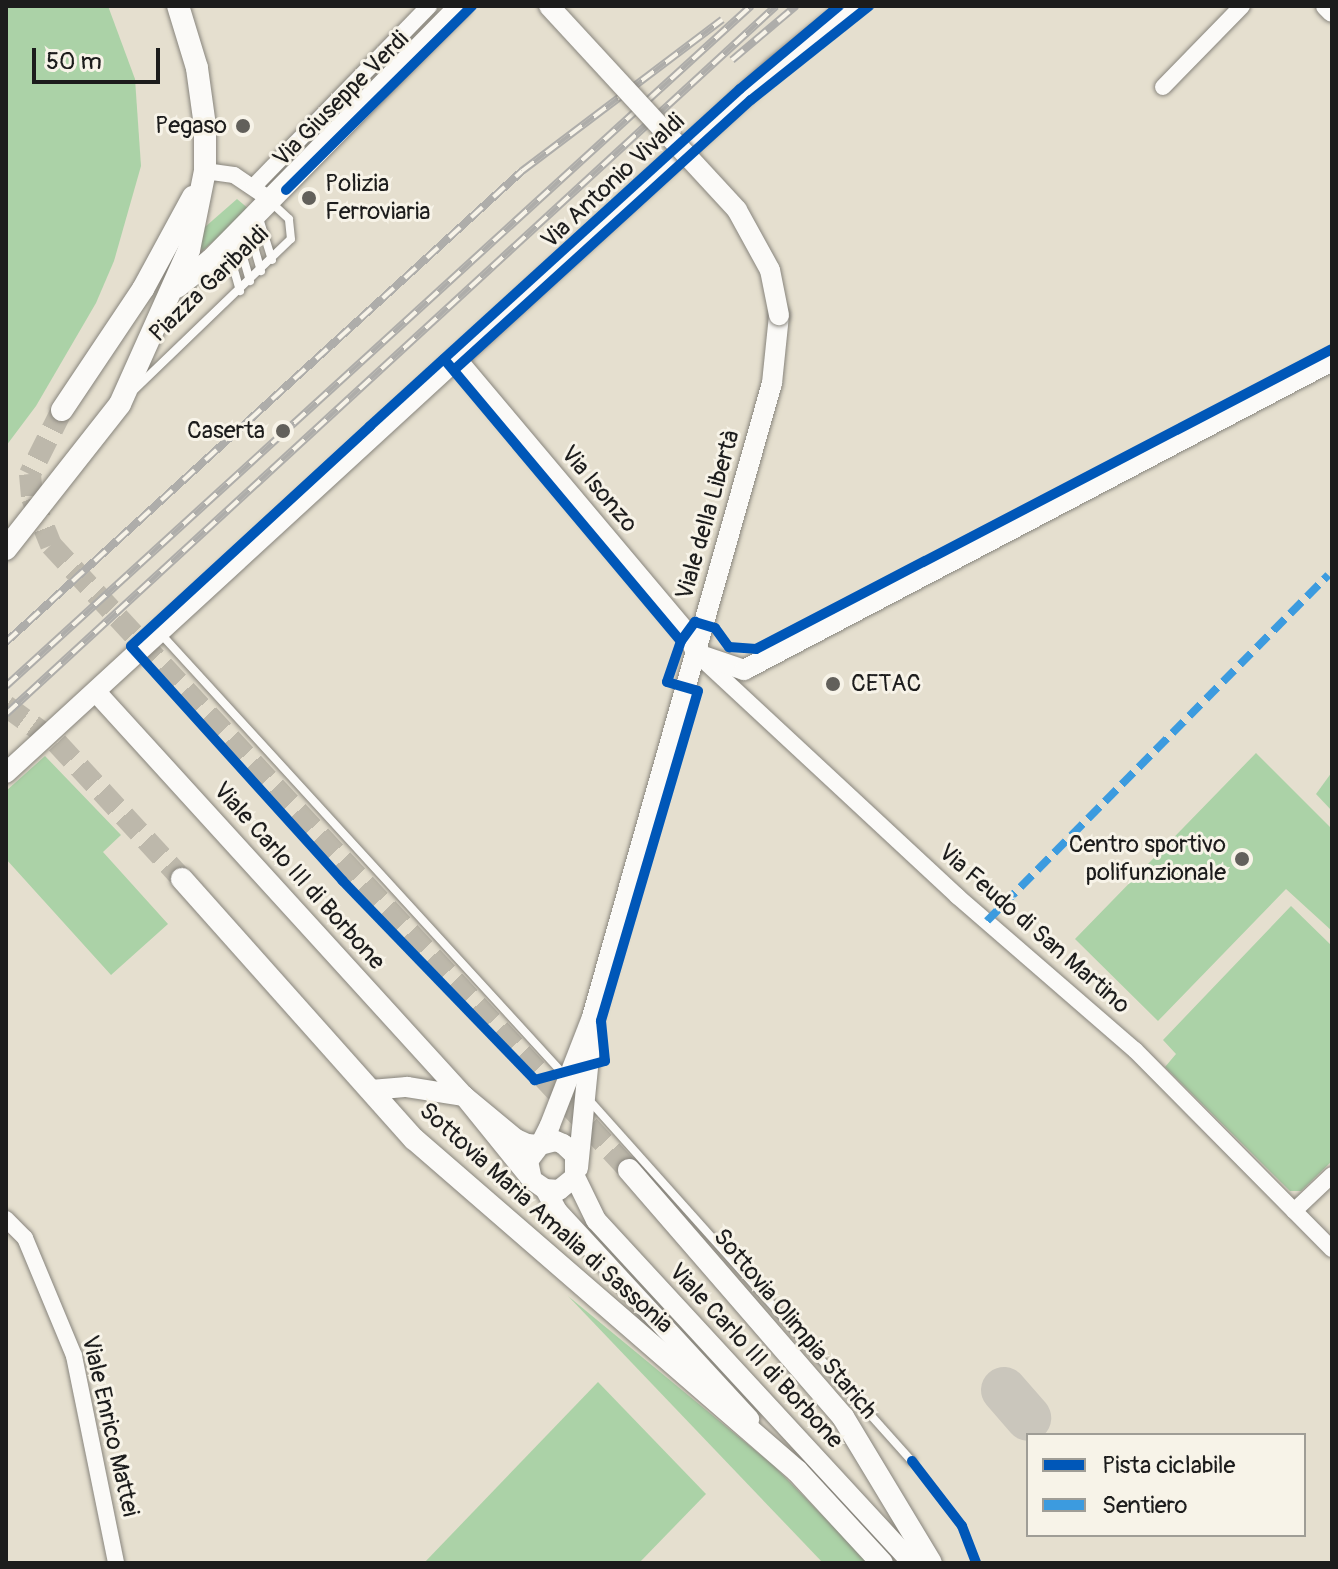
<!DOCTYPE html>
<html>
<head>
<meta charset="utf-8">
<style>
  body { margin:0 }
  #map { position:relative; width:1338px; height:1569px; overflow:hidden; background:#e5dfcf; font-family:Pangolin,sans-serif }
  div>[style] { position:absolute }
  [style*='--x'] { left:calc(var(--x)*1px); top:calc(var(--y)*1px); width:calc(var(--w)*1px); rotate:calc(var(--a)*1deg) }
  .green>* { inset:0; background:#abd2a7 }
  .taxiway>* { height:46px; margin:-23px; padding:0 23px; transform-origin:23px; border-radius:23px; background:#cac6bc }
  .secondary-tunnel>* { height:22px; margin-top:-11px; transform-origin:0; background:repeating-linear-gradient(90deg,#bdb8ab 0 22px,transparent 0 33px) }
  .roads { filter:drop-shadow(0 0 2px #87847c) drop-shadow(0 0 2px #87847c) }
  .service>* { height:8px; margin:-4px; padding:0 4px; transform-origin:4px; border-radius:4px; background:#fbfaf8 }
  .minor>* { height:16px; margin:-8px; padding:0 8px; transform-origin:8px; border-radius:8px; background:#fbfaf8 }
  .tertiary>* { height:20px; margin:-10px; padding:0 10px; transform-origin:10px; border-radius:10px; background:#fbfaf8 }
  .secondary>* { height:22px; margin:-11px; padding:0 11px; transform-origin:11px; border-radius:11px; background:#fbfaf8 }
  .rail>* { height:8px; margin-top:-4px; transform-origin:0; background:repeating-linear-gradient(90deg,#f7f3e8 0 15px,#aeadaa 0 30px); box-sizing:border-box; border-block:2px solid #aeadaa }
  .bridges { filter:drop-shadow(0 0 2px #87847c) drop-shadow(0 0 2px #87847c) }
  .tertiary-bridge>* { height:20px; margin:-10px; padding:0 10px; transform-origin:10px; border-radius:10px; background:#fbfaf8 }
  .quiet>* { height:8px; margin-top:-4px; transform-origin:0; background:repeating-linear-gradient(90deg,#3c9bdf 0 16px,transparent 0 24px) }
  .cycleway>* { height:10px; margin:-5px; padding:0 5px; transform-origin:5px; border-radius:5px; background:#0057b8 }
  .dots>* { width:22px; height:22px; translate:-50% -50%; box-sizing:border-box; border:4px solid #f7f3e8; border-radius:50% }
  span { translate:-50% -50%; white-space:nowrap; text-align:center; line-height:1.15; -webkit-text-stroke:6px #f7f3e8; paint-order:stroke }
  .street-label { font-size:24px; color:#1c1c1c }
  .poi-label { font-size:24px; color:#1c1c1c }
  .right { translate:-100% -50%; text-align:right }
  .left { translate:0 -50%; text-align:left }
  .frame { position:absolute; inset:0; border:8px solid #1c1c1c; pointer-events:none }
  .legend { position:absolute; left:1026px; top:1433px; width:280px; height:104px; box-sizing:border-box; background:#f7f3e8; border:2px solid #9f9d96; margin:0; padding:10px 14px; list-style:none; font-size:24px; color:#1c1c1c }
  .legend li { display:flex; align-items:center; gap:16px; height:40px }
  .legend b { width:40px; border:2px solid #9f9d96 }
  .scale { position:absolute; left:32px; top:48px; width:128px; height:36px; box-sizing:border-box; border:4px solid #1c1c1c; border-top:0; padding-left:10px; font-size:24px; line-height:28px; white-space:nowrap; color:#1c1c1c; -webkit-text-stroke:6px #f7f3e8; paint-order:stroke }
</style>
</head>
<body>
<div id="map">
  <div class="green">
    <div style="clip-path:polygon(6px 6px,108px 6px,135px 79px,141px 166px,114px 261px,96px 303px,36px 406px,6px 446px)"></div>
    <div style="clip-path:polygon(237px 199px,250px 210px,202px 251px,197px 234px)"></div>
    <div style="clip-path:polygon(1256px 753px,1332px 829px,1332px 931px,1286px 889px,1158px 1021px,1075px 939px)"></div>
    <div style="clip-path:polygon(45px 756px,121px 835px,103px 852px,168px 924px,111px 975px,6px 859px,6px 791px)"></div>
    <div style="clip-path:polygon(1332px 772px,1332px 811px,1316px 794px)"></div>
    <div style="clip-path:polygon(1291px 906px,1332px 946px,1332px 1161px,1301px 1191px,1290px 1191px,1165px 1067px,1176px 1054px,1163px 1040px)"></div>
    <div style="clip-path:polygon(568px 1296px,774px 1466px,869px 1563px,823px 1563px)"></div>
    <div style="clip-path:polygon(598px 1382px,706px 1494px,639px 1563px,424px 1563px)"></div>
  </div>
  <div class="taxiway">
    <div style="--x:1004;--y:1390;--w:37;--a:49"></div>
  </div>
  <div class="secondary-tunnel">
    <div style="--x:62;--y:410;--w:72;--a:116.6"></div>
    <div style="--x:30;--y:474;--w:24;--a:85"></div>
    <div style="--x:32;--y:498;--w:51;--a:68"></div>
    <div style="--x:51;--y:545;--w:851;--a:47.24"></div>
    <div style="--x:6;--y:706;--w:63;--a:36"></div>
    <div style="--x:57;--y:743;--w:185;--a:47.4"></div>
  </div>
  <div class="roads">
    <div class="service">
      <div style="--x:258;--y:215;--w:47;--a:72.7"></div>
      <div style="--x:248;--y:226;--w:47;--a:73.9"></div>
      <div style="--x:237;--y:236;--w:47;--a:73.9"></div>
      <div style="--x:227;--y:245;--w:48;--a:74.2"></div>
      <div style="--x:135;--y:389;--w:216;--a:-43.9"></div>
      <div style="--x:291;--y:239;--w:20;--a:-96"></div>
      <div style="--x:289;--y:219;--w:25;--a:-137"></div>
      <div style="--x:160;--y:633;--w:604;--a:47.55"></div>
      <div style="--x:589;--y:1100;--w:484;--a:48.2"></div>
    </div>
    <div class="minor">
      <div style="--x:1163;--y:87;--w:113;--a:-45.7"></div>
      <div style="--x:205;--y:171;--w:29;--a:8"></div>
      <div style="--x:234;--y:175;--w:34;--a:34"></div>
      <div style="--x:254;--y:186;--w:251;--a:-45.8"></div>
      <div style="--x:701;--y:658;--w:350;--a:42.9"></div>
      <div style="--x:957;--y:896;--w:235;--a:40.9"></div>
      <div style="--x:1135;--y:1050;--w:280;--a:45.3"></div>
      <div style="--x:1294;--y:1211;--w:52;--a:-43.5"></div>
      <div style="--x:6;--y:1219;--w:27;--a:45"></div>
      <div style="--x:25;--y:1238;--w:128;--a:67.4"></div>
      <div style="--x:74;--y:1356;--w:211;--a:78.5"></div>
    </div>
    <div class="tertiary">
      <div style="--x:1326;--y:6;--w:8;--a:45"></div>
      <div style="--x:457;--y:360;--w:357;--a:49.9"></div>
      <div style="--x:687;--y:633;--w:23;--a:65"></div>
      <div style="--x:697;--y:654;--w:50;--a:18.8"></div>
      <div style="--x:744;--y:670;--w:664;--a:-27.72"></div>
      <div style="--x:96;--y:692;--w:546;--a:47.67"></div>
      <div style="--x:464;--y:1096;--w:108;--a:51"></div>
      <div style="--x:6;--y:773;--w:1045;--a:-42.56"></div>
      <div style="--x:776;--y:66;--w:96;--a:-38.7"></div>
      <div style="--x:371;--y:1090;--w:36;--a:-5"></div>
      <div style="--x:407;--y:1087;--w:58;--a:9"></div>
      <div style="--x:464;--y:1096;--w:67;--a:39.6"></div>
      <div style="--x:516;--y:1139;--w:12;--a:24"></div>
      <div style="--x:527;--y:1144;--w:13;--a:4"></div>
      <div style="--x:540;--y:1145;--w:16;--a:-14"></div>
      <div style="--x:556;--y:1141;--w:8;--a:23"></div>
      <div style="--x:563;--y:1144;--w:16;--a:43"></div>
      <div style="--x:575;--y:1155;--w:22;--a:90"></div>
      <div style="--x:575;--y:1177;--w:21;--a:141"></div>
      <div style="--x:559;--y:1190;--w:14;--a:-176"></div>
      <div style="--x:545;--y:1189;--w:16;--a:-145"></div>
      <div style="--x:532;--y:1180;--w:19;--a:-102"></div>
      <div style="--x:528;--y:1161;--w:20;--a:-53"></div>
      <div style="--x:540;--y:1145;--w:22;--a:-63"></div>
      <div style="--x:550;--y:1125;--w:116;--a:-68.7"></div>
      <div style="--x:592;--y:1017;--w:659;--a:-74.15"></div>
      <div style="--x:772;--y:383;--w:68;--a:-84.1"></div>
      <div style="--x:578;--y:1168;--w:132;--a:-84.3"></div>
      <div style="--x:575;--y:1177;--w:48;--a:64"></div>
      <div style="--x:596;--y:1220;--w:466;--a:47.3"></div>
      <div style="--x:545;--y:1189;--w:26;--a:61"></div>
      <div style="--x:558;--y:1212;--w:282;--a:47.3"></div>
    </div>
    <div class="secondary">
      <div style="--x:177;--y:287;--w:43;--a:-38.5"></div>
      <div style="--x:211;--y:260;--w:356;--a:-45.5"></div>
      <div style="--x:62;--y:410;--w:146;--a:-56.2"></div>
      <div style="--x:143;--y:289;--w:105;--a:-61.5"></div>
      <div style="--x:6;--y:549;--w:184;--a:-51.8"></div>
      <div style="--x:120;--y:404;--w:169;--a:-65.9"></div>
      <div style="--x:189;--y:250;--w:81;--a:-78.6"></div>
      <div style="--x:205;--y:171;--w:45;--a:-90"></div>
      <div style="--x:205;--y:126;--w:59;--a:-97.9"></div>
      <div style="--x:197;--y:68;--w:65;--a:-107"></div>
      <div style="--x:182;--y:879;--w:348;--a:48.3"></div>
      <div style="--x:414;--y:1139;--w:507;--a:40.92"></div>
      <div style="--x:797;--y:1471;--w:125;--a:47.3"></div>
      <div style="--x:629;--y:1170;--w:327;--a:49.1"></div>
      <div style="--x:843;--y:1417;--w:170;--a:58.9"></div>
    </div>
  </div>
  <div class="rail">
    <div style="--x:732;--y:60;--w:84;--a:-40.2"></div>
    <div style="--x:6;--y:642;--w:699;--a:-42.39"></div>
    <div style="--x:522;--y:171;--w:251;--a:-37.1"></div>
    <div style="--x:6;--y:686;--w:1009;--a:-42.39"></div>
    <div style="--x:6;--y:714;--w:1046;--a:-42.6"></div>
  </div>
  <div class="bridges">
    <div class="tertiary-bridge">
      <div style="--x:549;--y:6;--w:277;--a:47.3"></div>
      <div style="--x:737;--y:210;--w:68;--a:61.2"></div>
      <div style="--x:770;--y:270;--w:46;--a:78.7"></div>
    </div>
  </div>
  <div class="quiet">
    <div style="--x:987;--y:921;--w:486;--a:-45.4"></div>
  </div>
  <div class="cycleway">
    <div style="--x:286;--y:190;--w:262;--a:-44.7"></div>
    <div style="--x:444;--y:359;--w:368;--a:50"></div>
    <div style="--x:681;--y:641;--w:43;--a:108.9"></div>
    <div style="--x:667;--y:682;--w:32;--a:16"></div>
    <div style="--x:698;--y:691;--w:344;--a:106.4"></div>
    <div style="--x:601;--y:1021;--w:40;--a:84.3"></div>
    <div style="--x:605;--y:1061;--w:73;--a:164.8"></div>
    <div style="--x:535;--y:1080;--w:277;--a:-134"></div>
    <div style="--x:343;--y:881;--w:316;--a:-132.1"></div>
    <div style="--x:131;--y:646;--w:325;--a:-42.6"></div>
    <div style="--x:370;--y:426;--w:500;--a:-42.33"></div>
    <div style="--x:740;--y:89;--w:129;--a:-40"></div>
    <div style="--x:454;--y:370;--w:401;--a:-42.3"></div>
    <div style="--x:751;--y:100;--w:151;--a:-38.5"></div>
    <div style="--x:681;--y:641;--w:24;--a:-54"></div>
    <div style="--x:695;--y:622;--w:21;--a:17"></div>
    <div style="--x:715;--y:628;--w:24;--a:54"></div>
    <div style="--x:729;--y:647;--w:27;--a:4"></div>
    <div style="--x:756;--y:649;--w:649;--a:-27.51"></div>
    <div style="--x:912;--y:1461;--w:82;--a:52.4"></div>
    <div style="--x:962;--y:1526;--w:40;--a:69"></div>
  </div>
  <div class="dots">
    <div style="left:243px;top:126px;background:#62605b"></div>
    <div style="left:309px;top:198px;background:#62605b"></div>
    <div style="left:283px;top:431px;background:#62605b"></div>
    <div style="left:833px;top:684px;background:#62605b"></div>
    <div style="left:1242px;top:859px;background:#62605b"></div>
  </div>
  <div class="street-label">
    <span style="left:341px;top:99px;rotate:-45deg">Via Giuseppe Verdi</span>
    <span style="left:613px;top:181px;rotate:-43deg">Via Antonio Vivaldi</span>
    <span style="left:209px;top:284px;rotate:-44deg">Piazza Garibaldi</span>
    <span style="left:599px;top:489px;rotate:50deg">Via Isonzo</span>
    <span style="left:708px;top:515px;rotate:-74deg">Viale della Libertà</span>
    <span style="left:299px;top:876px;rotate:48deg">Viale Carlo III di Borbone</span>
    <span style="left:1034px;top:929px;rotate:41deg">Via Feudo di San Martino</span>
    <span style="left:546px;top:1218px;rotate:42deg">Sottovia Maria Amalia di Sassonia</span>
    <span style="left:795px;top:1324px;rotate:50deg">Sottovia Olimpia Starich</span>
    <span style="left:756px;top:1356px;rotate:47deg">Viale Carlo III di Borbone</span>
    <span style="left:110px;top:1426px;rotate:77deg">Viale Enrico Mattei</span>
  </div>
  <div class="poi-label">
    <span class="right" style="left:227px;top:126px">Pegaso</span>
    <span class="left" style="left:325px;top:198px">Polizia<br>Ferroviaria</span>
    <span class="right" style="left:265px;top:431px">Caserta</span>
    <span class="left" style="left:851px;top:684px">CETAC</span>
    <span class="right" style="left:1226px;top:859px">Centro sportivo<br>polifunzionale</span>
  </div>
  <div class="frame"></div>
  <ul class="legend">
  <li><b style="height:10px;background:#0057b8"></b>Pista ciclabile</li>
  <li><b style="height:10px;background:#3c9bdf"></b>Sentiero</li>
  </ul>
  <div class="scale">50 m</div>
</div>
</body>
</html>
